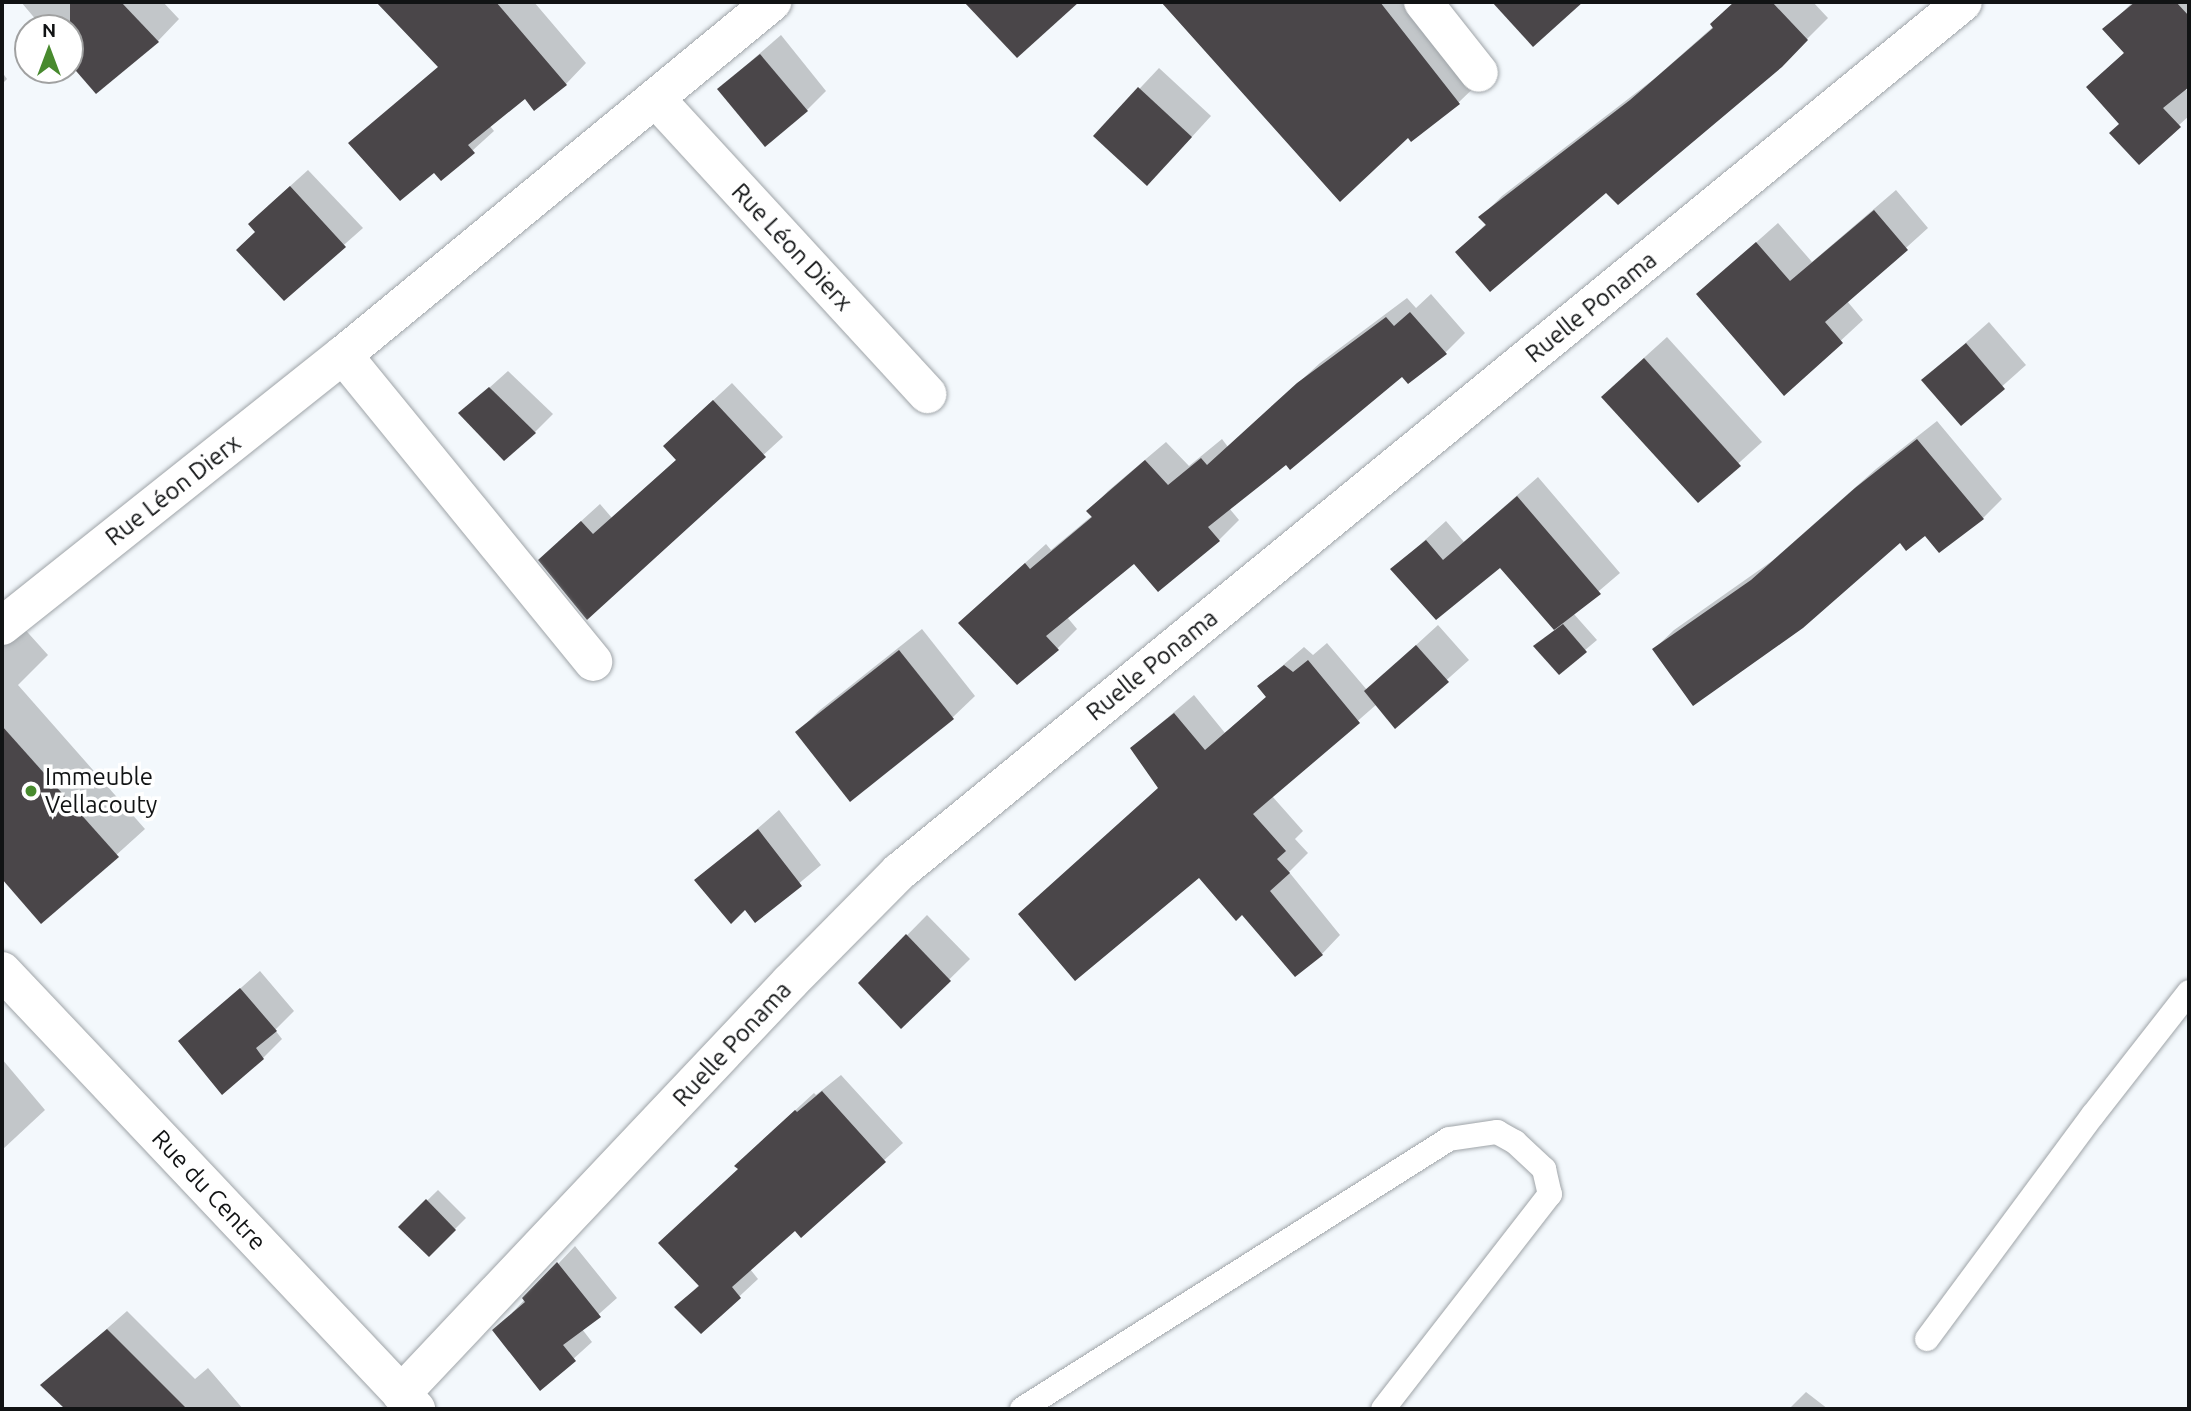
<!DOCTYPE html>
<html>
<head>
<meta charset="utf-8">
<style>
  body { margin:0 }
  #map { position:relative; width:2191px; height:1411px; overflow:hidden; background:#f3f8fc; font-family:Ubuntu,sans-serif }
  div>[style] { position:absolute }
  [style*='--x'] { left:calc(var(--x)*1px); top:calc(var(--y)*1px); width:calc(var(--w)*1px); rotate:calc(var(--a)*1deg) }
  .shadow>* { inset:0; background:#0003 }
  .building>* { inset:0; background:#4a4649 }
  .roads { filter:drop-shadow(0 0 2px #9fa4a8) drop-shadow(0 0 2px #9fa4a8) }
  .service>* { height:24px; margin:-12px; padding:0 12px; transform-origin:12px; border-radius:12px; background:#fff }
  .minor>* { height:38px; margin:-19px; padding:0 19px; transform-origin:19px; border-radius:19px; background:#fff }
  .tertiary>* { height:38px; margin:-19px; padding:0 19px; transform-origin:19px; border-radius:19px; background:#fff }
  .dots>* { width:19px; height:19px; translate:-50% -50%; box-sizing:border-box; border:4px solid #fff; border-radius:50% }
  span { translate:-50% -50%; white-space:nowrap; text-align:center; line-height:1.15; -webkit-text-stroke:7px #fff; paint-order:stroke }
  .street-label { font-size:24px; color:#111314 }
  .poi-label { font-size:24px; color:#111314 }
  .left { translate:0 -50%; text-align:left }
  .frame { position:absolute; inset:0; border:4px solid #111314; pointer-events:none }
  .north { position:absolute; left:14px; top:14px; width:70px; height:70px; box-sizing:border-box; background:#fff; border:2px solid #a0a1a1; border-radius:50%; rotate:0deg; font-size:19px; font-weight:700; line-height:28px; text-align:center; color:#111314 }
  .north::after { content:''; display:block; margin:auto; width:24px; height:32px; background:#488a2e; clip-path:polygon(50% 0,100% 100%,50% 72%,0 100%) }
</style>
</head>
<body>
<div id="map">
  <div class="shadow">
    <div style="clip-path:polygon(21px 2px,163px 2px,179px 19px,158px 41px,70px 60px,70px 28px,43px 28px)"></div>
    <div style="clip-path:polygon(380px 2px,534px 2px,586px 63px,566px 84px,525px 97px,490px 126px,494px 131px,441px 179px,435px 170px,351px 143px,439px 66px)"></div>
    <div style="clip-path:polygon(966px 2px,1075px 2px,1017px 56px)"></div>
    <div style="clip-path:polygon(1162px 2px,1426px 2px,1485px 77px,1459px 102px,1411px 140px,1408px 136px,1340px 199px)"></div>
    <div style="clip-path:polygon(1735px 2px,1813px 2px,1828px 18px,1780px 66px,1607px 190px,1457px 252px,1487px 223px,1481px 217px,1502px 196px,1654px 79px,1714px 26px,1712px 24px)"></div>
    <div style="clip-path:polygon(2133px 2px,2189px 2px,2189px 85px,2185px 88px,2189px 93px,2189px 116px,2179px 125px,2121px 123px,2109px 67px,2125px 52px,2105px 29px)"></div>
    <div style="clip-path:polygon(781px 35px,826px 91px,807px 110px,719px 89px)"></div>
    <div style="clip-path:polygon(1159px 68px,1211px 116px,1167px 164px,1095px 136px)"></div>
    <div style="clip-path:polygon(2px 72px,7px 79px,2px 84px)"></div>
    <div style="clip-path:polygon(308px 170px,363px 228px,284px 298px,257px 232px,268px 206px)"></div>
    <div style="clip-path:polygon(1896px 190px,1928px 228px,1847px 301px,1863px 320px,1784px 393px,1698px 294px,1778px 223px,1812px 262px)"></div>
    <div style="clip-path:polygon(1431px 294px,1465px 333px,1445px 353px,1402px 374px,1229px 508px,1239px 520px,1219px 540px,1134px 562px,1067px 617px,1077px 629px,1057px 649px,981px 603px,1046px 544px,1051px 550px,1093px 515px,1089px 511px,1108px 491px,1166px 442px,1189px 466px,1222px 439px,1228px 447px,1320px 363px,1407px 298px,1416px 308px)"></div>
    <div style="clip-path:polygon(1989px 322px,2026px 365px,1961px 423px,1924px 380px)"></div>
    <div style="clip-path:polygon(1667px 337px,1762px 442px,1698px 500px,1625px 375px)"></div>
    <div style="clip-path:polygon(508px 371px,553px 414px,535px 432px,460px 414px)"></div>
    <div style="clip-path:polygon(732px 383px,783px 437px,587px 617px,558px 542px,600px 504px,612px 518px,677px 459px,683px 428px)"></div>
    <div style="clip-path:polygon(1937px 421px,2002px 499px,1983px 518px,1939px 551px,1925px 534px,1900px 541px,1654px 649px,1674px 630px,1772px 561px,1876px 469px)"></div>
    <div style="clip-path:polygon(1538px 477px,1620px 573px,1573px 613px,1597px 640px,1559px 672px,1536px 646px,1556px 629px,1500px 566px,1393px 569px,1446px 521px,1464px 542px)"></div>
    <div style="clip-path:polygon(2px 604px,48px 655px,18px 685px,145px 829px,42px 922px,2px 876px)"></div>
    <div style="clip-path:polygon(1438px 625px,1469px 660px,1395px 726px,1377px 704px,1272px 796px,1303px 831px,1295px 839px,1308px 853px,1289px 872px,1340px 935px,1322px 954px,1160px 787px,1132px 748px,1194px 695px,1225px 733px,1267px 696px,1259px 686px,1304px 647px,1313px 655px,1327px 643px,1367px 690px)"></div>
    <div style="clip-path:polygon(922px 629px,975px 696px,952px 718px,797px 732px,820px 710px)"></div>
    <div style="clip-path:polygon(779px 810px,821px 865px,755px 920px,745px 907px,697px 881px)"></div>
    <div style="clip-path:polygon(927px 915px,970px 959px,901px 1027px,860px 983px)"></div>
    <div style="clip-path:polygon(260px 971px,294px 1011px,275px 1030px,282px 1039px,263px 1058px,180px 1042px)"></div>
    <div style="clip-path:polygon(2px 1059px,45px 1110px,2px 1150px)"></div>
    <div style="clip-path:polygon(841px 1075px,903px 1143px,801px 1236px,795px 1229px,750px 1269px,758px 1279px,701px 1332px,677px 1307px,700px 1284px,739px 1169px,754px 1148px,814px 1093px,816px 1095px)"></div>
    <div style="clip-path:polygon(438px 1190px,466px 1218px,429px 1255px,400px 1227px)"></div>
    <div style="clip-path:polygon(575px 1246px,617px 1298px,582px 1329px,592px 1342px,540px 1389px,512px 1313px)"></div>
    <div style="clip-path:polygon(127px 1311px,195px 1379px,208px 1368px,243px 1409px,68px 1409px,43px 1385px)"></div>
    <div style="clip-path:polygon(1806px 1392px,1828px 1409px,1789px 1409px)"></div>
  </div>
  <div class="building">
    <div style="clip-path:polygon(70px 2px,121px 2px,159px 42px,96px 94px,70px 64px)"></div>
    <div style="clip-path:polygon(376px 2px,496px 2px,567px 85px,534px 111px,525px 99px,468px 145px,475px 153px,441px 181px,434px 173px,400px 201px,348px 143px,438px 67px)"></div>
    <div style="clip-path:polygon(964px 2px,1079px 2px,1017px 58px)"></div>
    <div style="clip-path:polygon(1161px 2px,1380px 2px,1460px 104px,1411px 142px,1408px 138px,1340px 202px)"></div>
    <div style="clip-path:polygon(1492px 2px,1583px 2px,1533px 47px)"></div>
    <div style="clip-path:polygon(1734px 2px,1772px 2px,1808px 40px,1782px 67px,1618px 205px,1606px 193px,1490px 292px,1455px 252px,1486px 225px,1478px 217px,1630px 100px,1713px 28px,1710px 24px)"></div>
    <div style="clip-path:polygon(2135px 2px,2176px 2px,2189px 16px,2189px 87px,2163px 108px,2181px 127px,2139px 165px,2109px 133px,2119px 124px,2086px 87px,2124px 53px,2102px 29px)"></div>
    <div style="clip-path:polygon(760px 54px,808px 111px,765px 147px,717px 89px)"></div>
    <div style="clip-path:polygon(1138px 87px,1192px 137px,1147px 186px,1093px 136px)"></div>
    <div style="clip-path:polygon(290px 186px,346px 247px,284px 301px,236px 250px,255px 232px,248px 224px)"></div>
    <div style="clip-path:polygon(1874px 210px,1908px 250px,1825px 322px,1843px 343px,1784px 396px,1696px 294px,1756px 242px,1790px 281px)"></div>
    <div style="clip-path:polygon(1410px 312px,1447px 354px,1408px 384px,1402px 377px,1290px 470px,1286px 465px,1208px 527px,1220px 541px,1158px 592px,1134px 564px,1046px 636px,1059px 650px,1017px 685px,958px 623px,1025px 563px,1030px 569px,1092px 517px,1086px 511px,1145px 460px,1168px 485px,1201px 458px,1207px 465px,1297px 383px,1386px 317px,1394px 326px)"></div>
    <div style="clip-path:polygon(1966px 343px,2005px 389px,1961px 426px,1921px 380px)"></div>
    <div style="clip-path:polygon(1644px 358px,1741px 466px,1698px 503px,1601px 397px)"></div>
    <div style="clip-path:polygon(489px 387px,536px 433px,504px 461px,458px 413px)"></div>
    <div style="clip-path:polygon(713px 400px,766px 457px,587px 620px,538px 560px,581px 521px,593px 534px,676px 460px,663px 446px)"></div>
    <div style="clip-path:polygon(1917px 439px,1984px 519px,1939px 553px,1925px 536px,1906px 551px,1900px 543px,1803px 628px,1693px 706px,1652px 649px,1751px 580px,1855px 488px)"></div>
    <div style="clip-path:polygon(1517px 496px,1601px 594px,1554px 630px,1500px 568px,1436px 620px,1390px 569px,1426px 540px,1443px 560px)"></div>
    <div style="clip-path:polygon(1563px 624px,1587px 652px,1559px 675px,1533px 646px)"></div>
    <div style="clip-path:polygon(1416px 645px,1449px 682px,1395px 729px,1364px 691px)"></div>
    <div style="clip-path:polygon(899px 650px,954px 719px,850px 802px,795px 732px)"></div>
    <div style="clip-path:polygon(1308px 660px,1360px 723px,1253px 814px,1286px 851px,1277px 859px,1290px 873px,1270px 891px,1323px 955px,1295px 977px,1242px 915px,1236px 921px,1199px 878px,1075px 981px,1018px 914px,1158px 788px,1130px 748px,1174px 713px,1205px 750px,1266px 697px,1257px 686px,1284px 665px,1293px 672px)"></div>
    <div style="clip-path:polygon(2px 726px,119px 857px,41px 924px,2px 879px)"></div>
    <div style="clip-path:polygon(758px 829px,802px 886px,755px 923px,745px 910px,731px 924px,694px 880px)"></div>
    <div style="clip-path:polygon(906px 934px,951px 981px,901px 1029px,858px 983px)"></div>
    <div style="clip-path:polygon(240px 988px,277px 1031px,256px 1048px,264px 1059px,222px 1095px,178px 1041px)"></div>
    <div style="clip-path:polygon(822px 1091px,886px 1162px,801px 1238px,795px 1231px,732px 1287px,741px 1298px,701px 1334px,674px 1307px,699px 1286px,658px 1243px,738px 1169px,734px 1166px,795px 1110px,797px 1112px)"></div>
    <div style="clip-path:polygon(426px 1199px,456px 1230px,429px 1257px,398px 1227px)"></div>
    <div style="clip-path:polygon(557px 1262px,601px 1317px,563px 1345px,576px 1361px,540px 1391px,492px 1330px,525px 1302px,522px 1298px)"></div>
    <div style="clip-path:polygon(107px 1329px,187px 1409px,65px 1409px,40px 1385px)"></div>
  </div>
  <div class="roads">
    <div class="service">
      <div style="--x:1927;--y:1339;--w:279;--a:-53.5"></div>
      <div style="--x:2093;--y:1115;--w:156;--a:-52"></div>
      <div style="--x:1022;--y:1409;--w:505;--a:-32.31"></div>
      <div style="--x:1449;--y:1139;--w:49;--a:-8.3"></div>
      <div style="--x:1497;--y:1132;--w:21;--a:29"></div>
      <div style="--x:1515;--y:1142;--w:40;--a:43"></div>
      <div style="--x:1544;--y:1169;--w:26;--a:77"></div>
      <div style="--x:1550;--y:1194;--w:272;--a:127.8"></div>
    </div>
    <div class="minor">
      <div style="--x:1423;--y:2;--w:90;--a:51.7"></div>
      <div style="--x:656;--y:99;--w:401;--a:47.4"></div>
      <div style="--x:343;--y:355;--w:396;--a:50.8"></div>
      <div style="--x:2;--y:626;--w:436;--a:-38.5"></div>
      <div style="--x:343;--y:355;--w:556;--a:-39.45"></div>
      <div style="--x:401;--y:1394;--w:567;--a:-46.64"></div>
      <div style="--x:790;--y:982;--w:155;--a:-45.3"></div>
      <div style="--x:899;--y:872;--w:1374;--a:-39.27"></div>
    </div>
    <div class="tertiary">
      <div style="--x:2;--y:971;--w:603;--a:46.61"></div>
    </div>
  </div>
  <div class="dots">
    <div style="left:31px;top:791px;background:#488a2e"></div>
  </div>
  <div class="street-label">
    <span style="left:792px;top:247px;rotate:47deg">Rue Léon Dierx</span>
    <span style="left:1591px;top:307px;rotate:-39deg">Ruelle Ponama</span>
    <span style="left:173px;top:490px;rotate:-38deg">Rue Léon Dierx</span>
    <span style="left:1152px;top:665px;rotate:-39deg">Ruelle Ponama</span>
    <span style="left:732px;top:1044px;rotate:-47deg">Ruelle Ponama</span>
    <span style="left:209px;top:1190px;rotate:47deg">Rue du Centre</span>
  </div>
  <div class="poi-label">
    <span class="left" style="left:45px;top:791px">Immeuble<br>Vellacouty</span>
  </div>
  <div class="frame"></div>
  <div class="north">N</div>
</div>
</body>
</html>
